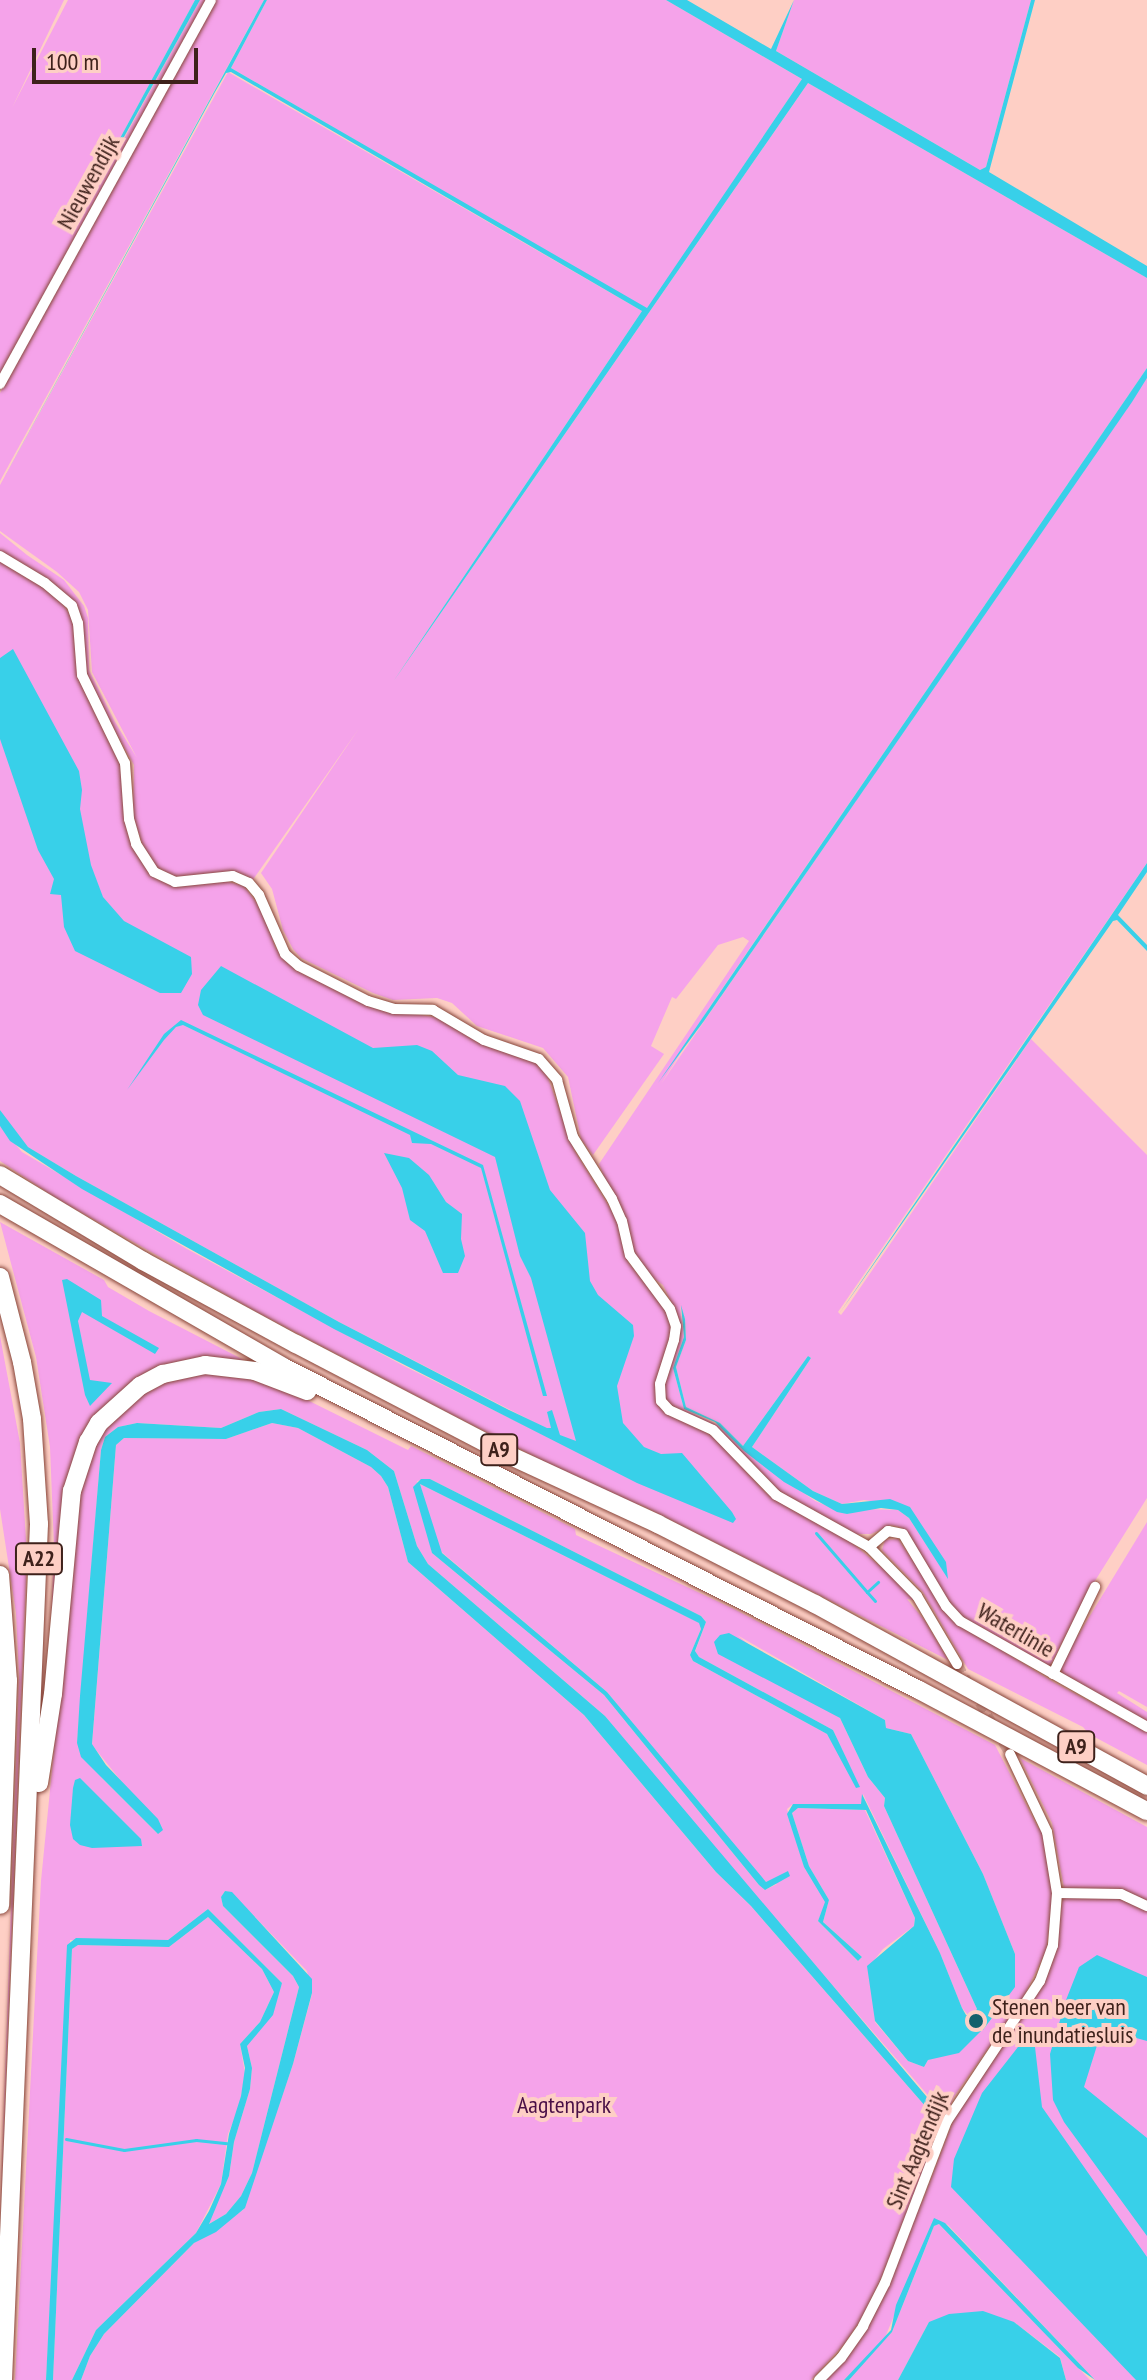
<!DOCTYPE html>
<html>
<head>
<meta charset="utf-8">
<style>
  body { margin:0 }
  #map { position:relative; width:1147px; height:2380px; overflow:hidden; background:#fecfc5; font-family:"PT Sans Narrow",sans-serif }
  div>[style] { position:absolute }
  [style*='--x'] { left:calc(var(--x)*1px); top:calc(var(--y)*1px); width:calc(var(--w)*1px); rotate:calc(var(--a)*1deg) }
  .green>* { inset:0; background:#f5a3ea }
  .water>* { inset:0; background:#38d0e9 }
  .stream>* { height:3px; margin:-1.5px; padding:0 1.5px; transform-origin:1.5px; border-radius:1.5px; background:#38d0e9 }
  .minor-tunnel>* { height:10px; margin-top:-5px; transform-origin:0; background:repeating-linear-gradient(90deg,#d8aca3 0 10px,transparent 0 15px) }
  .roads { filter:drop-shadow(0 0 2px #864438) drop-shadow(0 0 2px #864438) }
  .minor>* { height:10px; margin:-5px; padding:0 5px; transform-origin:5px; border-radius:5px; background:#fff }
  .motorway>* { height:18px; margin:-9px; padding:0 9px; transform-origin:9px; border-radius:9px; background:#fff }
  .dots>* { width:22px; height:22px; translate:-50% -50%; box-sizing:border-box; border:4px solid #fecfc5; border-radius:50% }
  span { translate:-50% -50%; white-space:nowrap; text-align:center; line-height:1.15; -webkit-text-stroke:8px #fecfc5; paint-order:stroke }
  .shield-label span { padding:2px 6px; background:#fecfc5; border:2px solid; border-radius:6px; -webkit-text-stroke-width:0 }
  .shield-label { font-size:22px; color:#3e211b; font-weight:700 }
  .street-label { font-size:24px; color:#3e211b }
  .poi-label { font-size:24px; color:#3e211b }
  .left { translate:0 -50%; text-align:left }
  .park-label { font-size:24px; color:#4a0f46 }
  .scale { position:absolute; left:32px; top:48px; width:166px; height:36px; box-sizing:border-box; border:4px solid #3e211b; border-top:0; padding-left:10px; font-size:24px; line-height:28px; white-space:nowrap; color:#3e211b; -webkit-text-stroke:6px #fecfc5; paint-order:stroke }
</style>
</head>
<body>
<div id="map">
  <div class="green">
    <div style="clip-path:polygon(0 0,64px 0,12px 108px,68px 0,195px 0,80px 212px,78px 217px,81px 217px,200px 0,208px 0,0 377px)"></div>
    <div style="clip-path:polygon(215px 0,264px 0,0 481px,0 393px)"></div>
    <div style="clip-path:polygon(267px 0,666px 0,802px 79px,647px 309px,231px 68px)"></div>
    <div style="clip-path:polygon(794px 0,1031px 0,986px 167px,980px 170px,776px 51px)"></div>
    <div style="clip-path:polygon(evenodd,228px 72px,642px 311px,393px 682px,808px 83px,1147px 278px,1147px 368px,711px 1005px,661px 1084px,1147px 378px,1147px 863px,838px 1312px,841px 1315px,847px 1307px,1031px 1039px,1147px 1155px,1147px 1498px,1088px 1592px,1050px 1666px,968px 1623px,946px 1600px,908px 1533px,900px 1527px,891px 1525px,871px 1534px,854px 1534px,804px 1508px,778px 1490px,714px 1429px,667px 1404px,662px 1394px,675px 1350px,673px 1306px,663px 1285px,641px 1269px,599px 1164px,749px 941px,743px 937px,718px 945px,676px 999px,672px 997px,651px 1046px,664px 1054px,593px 1155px,581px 1139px,568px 1077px,543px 1048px,477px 1026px,452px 1003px,437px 998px,393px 1000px,373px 993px,301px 958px,293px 949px,283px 930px,272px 889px,261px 873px,360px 727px,252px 881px,236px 872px,175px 879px,155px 867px,145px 852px,133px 816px,134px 765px,90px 686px,69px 597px,0 553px,0 533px,27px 555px,64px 580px,84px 606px,88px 618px,89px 670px,115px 722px,137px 758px,92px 672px,88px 610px,79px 592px,57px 572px,0 531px,0 485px,228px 72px,680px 1306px,685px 1319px,686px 1340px,676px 1367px,686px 1407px,720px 1423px,743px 1446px,808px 1356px,811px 1358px,752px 1447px,813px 1491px,842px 1504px,864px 1500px,910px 1507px,948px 1578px,909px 1518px,898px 1510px,864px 1509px,847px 1514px,815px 1501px,744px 1451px,724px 1428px,684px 1409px,673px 1368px,684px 1337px,680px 1306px)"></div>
    <div style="clip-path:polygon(0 560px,56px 594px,74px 621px,80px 678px,121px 761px,125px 814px,155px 878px,173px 886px,221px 880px,244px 886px,264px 913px,275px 947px,295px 970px,374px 1008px,440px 1018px,526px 1056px,545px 1070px,574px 1150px,618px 1221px,628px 1262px,668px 1312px,672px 1333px,657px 1399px,716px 1439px,765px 1492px,846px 1538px,898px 1581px,914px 1600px,907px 1599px,925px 1621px,948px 1660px,639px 1504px,634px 1507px,447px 1412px,255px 1311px,56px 1198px,0 1161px,0 1126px,22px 1152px,187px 1249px,404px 1366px,623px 1474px,569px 1440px,339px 1322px,76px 1176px,28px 1147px,8px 1124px,0 1110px)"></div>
    <div style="clip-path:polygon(0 1222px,104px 1280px,108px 1287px,149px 1311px,244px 1360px,177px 1364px,86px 1434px,50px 1654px,54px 1546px,50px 1447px,36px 1357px)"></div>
    <div style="clip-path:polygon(0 1336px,20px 1443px,27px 1556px,0 2220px,19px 1677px,16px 1613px,0 1509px)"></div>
    <div style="clip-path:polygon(evenodd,209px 1373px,229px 1373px,279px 1386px,408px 1450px,411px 1446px,575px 1529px,576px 1535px,734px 1609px,995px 1745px,1038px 1828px,1042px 1829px,1054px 1890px,1046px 1951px,1022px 2000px,953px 2098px,942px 2125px,930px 2142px,930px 2152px,882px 2276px,861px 2319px,845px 2343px,811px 2380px,81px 2380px,90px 2356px,104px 2334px,194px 2243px,243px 2210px,293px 2064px,312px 1994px,307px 1971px,232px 1893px,225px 1891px,221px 1897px,223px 1906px,293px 1976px,299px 1987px,252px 2173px,241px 2196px,226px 2214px,207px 2225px,229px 2176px,234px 2142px,250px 2089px,252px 2068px,247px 2046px,282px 1983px,208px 1909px,168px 1940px,70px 1940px,46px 2380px,15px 2380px,41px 1881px,80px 1487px,88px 1461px,104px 1430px,141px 1395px,171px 1380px,209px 1373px,281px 1409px,367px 1450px,394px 1471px,417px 1546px,428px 1564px,605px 1716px,723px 1859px,932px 2100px,926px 2107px,751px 1906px,716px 1872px,584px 1715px,408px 1562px,388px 1487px,381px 1476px,371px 1467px,298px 1428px,272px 1423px,226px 1439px,124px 1438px,116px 1445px,92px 1745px,135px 1798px,158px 1834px,102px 1778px,77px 1743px,101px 1450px,105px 1437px,118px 1427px,137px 1423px,221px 1428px,259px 1412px,281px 1409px,209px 1373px,430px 1479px,701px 1616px,706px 1622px,695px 1652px,699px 1657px,833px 1730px,859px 1787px,827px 1734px,693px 1661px,690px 1655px,701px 1629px,700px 1623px,420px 1484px,438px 1549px,607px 1692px,757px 1873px,766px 1882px,777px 1884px,765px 1890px,759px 1885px,604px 1695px,432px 1553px,417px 1481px,430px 1479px,209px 1373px,737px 1635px,885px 1720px,886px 1728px,911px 1734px,983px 1874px,1015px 1954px,1005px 2001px,983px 2030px,928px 2060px,924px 2067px,908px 2061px,875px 2022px,872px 1963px,883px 1949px,914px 1926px,915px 1918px,865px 1810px,798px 1808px,792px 1813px,809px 1866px,829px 1900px,823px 1922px,862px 1957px,858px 1961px,818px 1921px,826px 1902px,804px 1867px,787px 1809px,793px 1804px,861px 1804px,863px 1794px,940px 1953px,962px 2008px,969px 2016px,977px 2009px,884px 1806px,885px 1798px,868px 1777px,840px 1718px,737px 1635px)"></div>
    <div style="clip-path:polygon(1147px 1522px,1147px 1707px,1119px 1691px,1117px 1693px,1147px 1712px,1147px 1722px,1063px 1676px,1060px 1665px)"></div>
    <div style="clip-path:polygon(898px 1539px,953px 1620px,1055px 1683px,1147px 1732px,1147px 1765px,1089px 1734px,1083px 1727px,968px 1669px,923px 1592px,882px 1550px,885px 1540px)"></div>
    <div style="clip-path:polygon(1020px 1758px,1147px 1827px,1147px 2380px,1095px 2380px,948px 2225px,934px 2219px,884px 2340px,892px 2332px,934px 2226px,939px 2224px,1090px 2380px,1066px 2380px,1060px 2357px,1014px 2322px,929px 2322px,898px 2380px,849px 2380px,868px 2356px,844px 2380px,824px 2380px,837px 2367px,923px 2200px,960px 2103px,1030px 2005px,1057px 1942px,1064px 1888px,1052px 1823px)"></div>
    <div style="clip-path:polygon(208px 1917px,262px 1969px,274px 1992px,260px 2022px,240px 2044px,245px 2073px,239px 2108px,228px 2134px,221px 2184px,196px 2233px,96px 2330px,72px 2380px,53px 2380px,72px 1949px,78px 1945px,169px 1947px)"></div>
  </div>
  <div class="water">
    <div style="clip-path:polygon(195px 0,200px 0,79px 218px,80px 212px)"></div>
    <div style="clip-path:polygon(264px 0,267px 0,231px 68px,647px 308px,802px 79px,666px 0,687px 0,771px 49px,794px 0,776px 51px,980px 170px,986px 167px,1031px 0,1035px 0,989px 172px,1147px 266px,1147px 278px,808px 83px,393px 682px,642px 311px,231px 72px,226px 73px,215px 92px,0 485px)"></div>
    <div style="clip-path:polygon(1147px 368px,1147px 378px,1132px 402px,704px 1021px,658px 1083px)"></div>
    <div style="clip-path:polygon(13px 649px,79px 771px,82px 790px,80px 809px,91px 865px,103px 897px,124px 921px,191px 957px,192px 974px,181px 993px,160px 993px,75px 951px,64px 927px,61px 895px,50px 894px,54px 879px,38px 850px,0 739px,0 658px)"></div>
    <div style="clip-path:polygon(1147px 863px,1147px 872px,1118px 915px,1147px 945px,1147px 951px,1117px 920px,1113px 921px,839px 1314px)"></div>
    <div style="clip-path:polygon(221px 966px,373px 1048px,417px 1045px,432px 1051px,458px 1075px,505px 1086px,520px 1101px,550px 1190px,585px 1233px,590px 1281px,598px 1295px,633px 1325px,634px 1336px,617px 1386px,623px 1423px,644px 1447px,661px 1454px,682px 1453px,732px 1512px,736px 1519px,733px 1523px,637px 1483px,334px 1329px,82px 1189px,10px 1141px,0 1126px,0 1110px,28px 1147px,76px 1176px,339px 1322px,507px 1409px,547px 1428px,551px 1428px,547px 1412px,552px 1410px,560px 1435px,576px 1441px,531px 1278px,520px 1256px,495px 1157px,203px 1015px,198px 1005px,201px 990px)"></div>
    <div style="clip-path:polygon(181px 1020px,483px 1165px,547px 1396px,543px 1396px,481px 1168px,431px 1144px,412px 1143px,410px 1135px,183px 1025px,176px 1027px,164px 1040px,127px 1090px,164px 1034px)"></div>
    <div style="clip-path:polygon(384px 1153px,409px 1158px,429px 1175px,446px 1202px,462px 1214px,461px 1239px,465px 1256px,458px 1273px,443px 1273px,425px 1231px,410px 1220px,402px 1188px)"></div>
    <div style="clip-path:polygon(67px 1279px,101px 1300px,102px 1316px,159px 1348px,155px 1354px,82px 1312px,78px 1321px,90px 1380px,112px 1383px,90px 1406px,85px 1395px,62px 1280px)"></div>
    <div style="clip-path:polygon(681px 1305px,685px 1319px,686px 1340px,676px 1367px,686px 1407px,720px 1423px,743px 1446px,808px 1356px,811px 1358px,752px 1447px,813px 1491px,842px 1504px,890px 1499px,910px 1507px,946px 1562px,948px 1579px,909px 1518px,898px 1510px,881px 1508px,847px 1514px,837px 1512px,784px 1482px,744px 1451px,715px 1422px,684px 1409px,673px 1368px,684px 1337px)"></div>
    <div style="clip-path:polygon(281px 1409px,367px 1450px,394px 1471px,417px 1546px,428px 1564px,605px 1716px,932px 2103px,926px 2107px,751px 1906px,716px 1872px,584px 1715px,408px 1562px,388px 1487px,381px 1476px,371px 1467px,298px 1428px,272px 1423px,226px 1439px,124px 1438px,116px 1445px,92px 1744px,106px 1765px,158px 1819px,163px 1830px,158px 1834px,81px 1757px,77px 1743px,80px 1696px,101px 1450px,105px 1437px,118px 1427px,137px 1423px,221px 1428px,259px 1412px)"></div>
    <div style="clip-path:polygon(421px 1479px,430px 1479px,701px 1616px,706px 1622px,695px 1651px,699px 1657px,833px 1730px,860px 1787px,856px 1788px,827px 1734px,693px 1661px,690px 1655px,701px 1629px,699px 1623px,420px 1484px,442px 1553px,607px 1692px,766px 1882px,788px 1871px,790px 1876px,765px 1890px,759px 1885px,604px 1695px,432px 1553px,413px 1487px)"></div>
    <div style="clip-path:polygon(729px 1633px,885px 1720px,886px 1728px,911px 1734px,983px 1874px,1015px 1954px,1015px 1987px,983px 2030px,973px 2014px,977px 2009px,884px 1806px,885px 1798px,868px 1777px,840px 1718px,718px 1654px,714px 1642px,720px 1635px)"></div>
    <div style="clip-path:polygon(80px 1778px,141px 1839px,142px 1846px,92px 1848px,80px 1845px,73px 1839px,70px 1825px,73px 1788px,75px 1780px)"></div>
    <div style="clip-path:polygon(862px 1794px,940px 1953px,962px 2008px,966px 2015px,972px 2015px,981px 2031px,959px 2053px,928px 2060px,924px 2067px,908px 2061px,875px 2021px,867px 1966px,914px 1926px,915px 1918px,866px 1810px,798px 1808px,792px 1813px,809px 1866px,829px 1900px,823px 1922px,862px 1957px,858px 1961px,818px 1921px,825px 1902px,804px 1867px,787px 1814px,793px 1804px,861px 1804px)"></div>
    <div style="clip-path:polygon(225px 1891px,232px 1892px,312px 1979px,312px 1993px,293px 2064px,245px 2208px,216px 2232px,194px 2243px,104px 2334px,90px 2356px,81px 2380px,72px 2380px,96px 2330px,196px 2233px,209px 2211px,221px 2184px,229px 2134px,241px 2096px,245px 2068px,240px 2044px,260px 2022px,274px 1992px,262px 1969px,208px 1917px,169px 1947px,78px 1945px,72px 1949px,53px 2380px,46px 2380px,67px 1945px,76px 1938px,168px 1940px,208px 1909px,282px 1983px,273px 2015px,247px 2046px,252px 2068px,250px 2089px,234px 2142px,229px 2176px,209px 2224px,226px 2214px,241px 2196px,252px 2173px,299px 1987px,293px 1976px,223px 1906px,221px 1897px)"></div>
    <div style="clip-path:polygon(1097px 1955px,1147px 1977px,1147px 2041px,1111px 2031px,1100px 2036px,1084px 2087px,1147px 2138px,1147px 2236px,1064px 2122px,1053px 2100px,1050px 2054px,1066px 2000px,1079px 1967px)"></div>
    <div style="clip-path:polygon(1025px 2038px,1035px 2047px,1042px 2107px,1147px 2257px,1147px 2380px,1136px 2380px,951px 2187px,954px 2159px,982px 2093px)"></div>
    <div style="clip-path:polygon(934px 2218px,945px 2223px,1095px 2380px,1078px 2368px,939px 2224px,934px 2226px,892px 2332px,849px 2380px,844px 2380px,891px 2330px,896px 2305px)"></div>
    <div style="clip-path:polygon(983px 2311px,1014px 2322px,1060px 2358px,1066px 2380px,898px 2380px,929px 2322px,949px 2314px)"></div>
  </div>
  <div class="stream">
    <div style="--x:816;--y:1533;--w:78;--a:49.2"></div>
    <div style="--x:867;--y:1592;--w:15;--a:-42"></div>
    <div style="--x:867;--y:1592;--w:12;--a:48"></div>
    <div style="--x:66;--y:2139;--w:59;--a:10.7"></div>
    <div style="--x:124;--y:2150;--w:73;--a:-7.9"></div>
    <div style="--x:196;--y:2140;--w:31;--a:6"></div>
  </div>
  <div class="minor-tunnel">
    <div style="--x:957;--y:1664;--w:104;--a:59.5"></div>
  </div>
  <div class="roads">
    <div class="minor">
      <div style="--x:0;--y:384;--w:438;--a:-61.2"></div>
      <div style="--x:0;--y:556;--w:52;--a:31"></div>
      <div style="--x:45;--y:583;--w:35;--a:40"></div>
      <div style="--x:72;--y:606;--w:18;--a:71"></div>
      <div style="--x:78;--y:623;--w:52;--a:85.6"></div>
      <div style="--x:82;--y:675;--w:98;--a:64"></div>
      <div style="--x:125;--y:763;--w:56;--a:85.9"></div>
      <div style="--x:129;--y:819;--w:26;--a:74"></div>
      <div style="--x:136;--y:844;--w:33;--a:57"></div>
      <div style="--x:154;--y:872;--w:23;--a:25"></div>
      <div style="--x:175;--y:882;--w:58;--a:-5.9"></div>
      <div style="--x:233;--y:876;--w:17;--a:24"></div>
      <div style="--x:249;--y:883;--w:16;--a:50"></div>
      <div style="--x:259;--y:895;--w:64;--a:66.2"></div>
      <div style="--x:285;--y:954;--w:18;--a:41"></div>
      <div style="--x:299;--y:966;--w:77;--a:26.9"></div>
      <div style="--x:368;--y:1001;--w:27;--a:17"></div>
      <div style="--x:394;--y:1009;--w:39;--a:1"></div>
      <div style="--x:433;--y:1010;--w:59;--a:30.5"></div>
      <div style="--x:484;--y:1040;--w:58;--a:19.1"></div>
      <div style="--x:539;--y:1059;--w:28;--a:49"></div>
      <div style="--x:557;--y:1080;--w:59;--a:74.3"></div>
      <div style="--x:573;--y:1137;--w:73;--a:57.8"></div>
      <div style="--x:612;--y:1199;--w:24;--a:66"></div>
      <div style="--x:622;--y:1221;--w:35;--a:77"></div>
      <div style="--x:630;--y:1255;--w:67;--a:53.5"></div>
      <div style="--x:670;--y:1309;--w:18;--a:71"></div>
      <div style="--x:676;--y:1326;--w:14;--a:98"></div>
      <div style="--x:674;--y:1340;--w:46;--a:107.7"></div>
      <div style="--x:660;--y:1384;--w:17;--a:87"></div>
      <div style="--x:661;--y:1401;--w:12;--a:48"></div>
      <div style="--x:669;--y:1410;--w:48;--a:24.4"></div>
      <div style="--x:713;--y:1430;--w:91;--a:45.9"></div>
      <div style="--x:776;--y:1495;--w:107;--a:29.2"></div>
      <div style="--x:869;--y:1547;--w:69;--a:45.6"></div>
      <div style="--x:917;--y:1596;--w:79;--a:59.5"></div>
      <div style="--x:869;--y:1547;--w:25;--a:-40"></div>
      <div style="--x:888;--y:1531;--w:15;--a:11"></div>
      <div style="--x:903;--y:1534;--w:84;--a:59.2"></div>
      <div style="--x:946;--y:1606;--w:21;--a:47"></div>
      <div style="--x:960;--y:1621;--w:215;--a:29.5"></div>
      <div style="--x:1053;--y:1674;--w:97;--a:-64.2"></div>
      <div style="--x:1057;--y:1893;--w:64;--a:0.9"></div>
      <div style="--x:1121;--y:1894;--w:29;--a:25"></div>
      <div style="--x:819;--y:2380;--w:31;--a:-45"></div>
      <div style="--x:841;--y:2358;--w:39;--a:-55"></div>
      <div style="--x:863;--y:2326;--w:48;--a:-62.9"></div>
      <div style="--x:885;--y:2283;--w:173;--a:-69.1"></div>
      <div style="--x:947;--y:2121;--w:168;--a:-56.4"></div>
      <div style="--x:1040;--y:1981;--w:38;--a:-70"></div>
      <div style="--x:1053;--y:1945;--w:52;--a:-85.6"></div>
      <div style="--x:1057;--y:1893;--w:62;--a:-99.3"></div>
      <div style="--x:1047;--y:1832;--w:86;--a:-115.4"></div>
    </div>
    <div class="motorway">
      <div style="--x:0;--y:1175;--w:167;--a:31"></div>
      <div style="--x:143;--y:1261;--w:174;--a:28.5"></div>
      <div style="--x:296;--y:1344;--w:242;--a:27.5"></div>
      <div style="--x:511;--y:1456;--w:162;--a:24.8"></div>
      <div style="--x:658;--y:1524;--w:176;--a:27"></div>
      <div style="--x:815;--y:1604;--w:379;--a:28.7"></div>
      <div style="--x:0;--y:1204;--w:327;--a:29.9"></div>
      <div style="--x:283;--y:1367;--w:713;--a:26.92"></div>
      <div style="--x:919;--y:1690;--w:258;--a:28"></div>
      <div style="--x:0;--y:1277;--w:88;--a:75.5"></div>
      <div style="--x:22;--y:1362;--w:58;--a:80"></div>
      <div style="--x:32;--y:1419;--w:105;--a:86.2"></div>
      <div style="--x:39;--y:1524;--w:857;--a:92.41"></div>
      <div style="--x:0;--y:1575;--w:106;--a:85.7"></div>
      <div style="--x:8;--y:1681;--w:224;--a:92"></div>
      <div style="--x:39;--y:1783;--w:90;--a:-81.1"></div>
      <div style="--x:53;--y:1694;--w:204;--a:-84.7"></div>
      <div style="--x:72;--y:1491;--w:52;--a:-71.9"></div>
      <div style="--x:88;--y:1442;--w:22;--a:-60"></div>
      <div style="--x:99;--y:1423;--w:55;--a:-42.1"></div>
      <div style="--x:140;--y:1386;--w:26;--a:-28"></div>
      <div style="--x:163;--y:1374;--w:43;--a:-12.1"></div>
      <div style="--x:205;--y:1365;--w:50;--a:6.8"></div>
      <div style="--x:255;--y:1371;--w:56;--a:21"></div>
    </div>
  </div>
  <div class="dots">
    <div style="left:976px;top:2021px;background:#13606c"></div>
  </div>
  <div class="shield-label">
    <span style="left:499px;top:1450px">A9</span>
    <span style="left:39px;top:1559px">A22</span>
    <span style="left:1076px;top:1747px">A9</span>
  </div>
  <div class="street-label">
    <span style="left:88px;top:182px;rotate:-61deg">Nieuwendijk</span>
    <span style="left:1016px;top:1630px;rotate:30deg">Waterlinie</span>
    <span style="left:917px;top:2150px;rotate:-67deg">Sint Aagtendijk</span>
  </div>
  <div class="poi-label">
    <span class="left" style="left:992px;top:2021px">Stenen beer van<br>de inundatiesluis</span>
  </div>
  <div class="park-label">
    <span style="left:564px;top:2105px">Aagtenpark</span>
  </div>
  <div class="scale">100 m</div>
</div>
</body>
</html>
